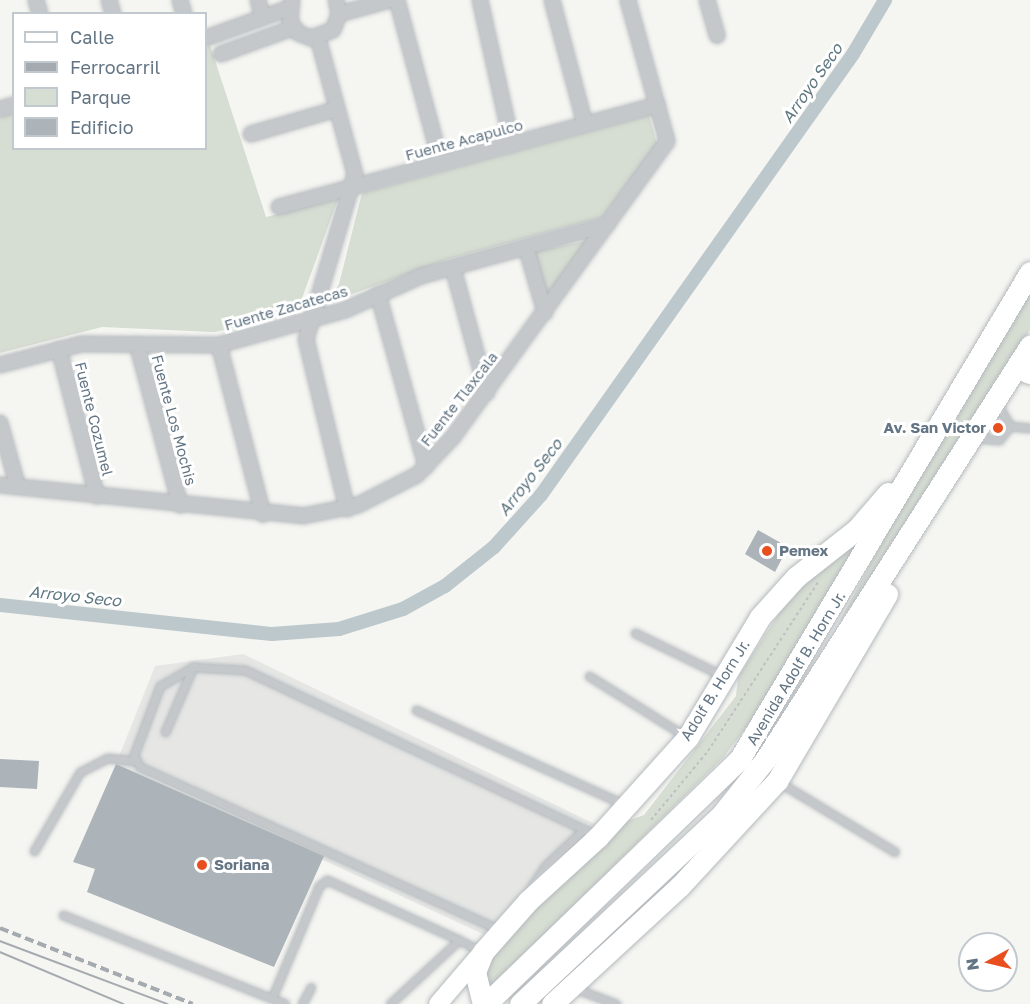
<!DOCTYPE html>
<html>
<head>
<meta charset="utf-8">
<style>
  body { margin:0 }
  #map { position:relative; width:1030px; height:1004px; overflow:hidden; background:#f5f5f1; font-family:"Golos Text",sans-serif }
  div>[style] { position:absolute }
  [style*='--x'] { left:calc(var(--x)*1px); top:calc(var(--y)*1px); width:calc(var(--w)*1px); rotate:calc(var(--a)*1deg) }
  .built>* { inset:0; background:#e6e7e5 }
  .green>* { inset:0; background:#d6ddd2 }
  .canal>* { height:14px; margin:-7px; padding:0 7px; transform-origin:7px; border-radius:7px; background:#bcc8cc }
  .building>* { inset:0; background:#acb4b9 }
  .path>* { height:2px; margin-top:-1px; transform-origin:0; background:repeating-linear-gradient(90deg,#bec0c2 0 3px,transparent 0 6px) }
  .roads { filter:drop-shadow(0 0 2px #b4babe) drop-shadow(0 0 2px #b4babe) }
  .lane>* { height:7px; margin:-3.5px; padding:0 3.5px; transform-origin:3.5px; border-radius:3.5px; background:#c5c8cb }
  .street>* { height:14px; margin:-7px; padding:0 7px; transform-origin:7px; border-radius:7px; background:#c5c8cb }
  .secondary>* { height:18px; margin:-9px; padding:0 9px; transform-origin:9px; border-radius:9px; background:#fff }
  .primary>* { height:21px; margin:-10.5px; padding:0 10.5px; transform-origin:10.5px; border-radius:10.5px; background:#fff }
  .tram>* { height:1.5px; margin:-0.75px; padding:0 0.75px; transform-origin:0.75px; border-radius:0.75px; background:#a4aab0 }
  .rail>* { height:4px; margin-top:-2px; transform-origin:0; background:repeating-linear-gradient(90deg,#a4aab0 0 9px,transparent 0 13.5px) }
  .dots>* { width:16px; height:16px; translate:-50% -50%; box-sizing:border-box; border:3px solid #fff; border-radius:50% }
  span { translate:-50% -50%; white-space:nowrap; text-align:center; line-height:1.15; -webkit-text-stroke:6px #fff; paint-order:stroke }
  .street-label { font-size:15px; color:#637584 }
  .poi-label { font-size:15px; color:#637584; font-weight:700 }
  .right { translate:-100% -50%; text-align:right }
  .left { translate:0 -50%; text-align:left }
  .water-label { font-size:16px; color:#5f7781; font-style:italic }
  .legend { position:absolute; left:12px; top:12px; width:195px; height:138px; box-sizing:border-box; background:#fff; border:2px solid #c1c8ce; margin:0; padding:8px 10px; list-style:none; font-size:18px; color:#637584 }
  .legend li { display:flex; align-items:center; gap:12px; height:30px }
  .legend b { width:30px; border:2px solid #c1c8ce }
  .north { position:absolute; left:958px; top:932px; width:60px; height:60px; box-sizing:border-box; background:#fff; border:2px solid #c1c8ce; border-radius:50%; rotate:262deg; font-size:16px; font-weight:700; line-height:24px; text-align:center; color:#637584 }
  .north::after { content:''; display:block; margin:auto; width:21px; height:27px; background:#e84e1e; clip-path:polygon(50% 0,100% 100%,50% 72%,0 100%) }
</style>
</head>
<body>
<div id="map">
  <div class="built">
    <div style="clip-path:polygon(243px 654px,595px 824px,483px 934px,116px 764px,155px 666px)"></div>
  </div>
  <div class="green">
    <div style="clip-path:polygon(210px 45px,266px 217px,338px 199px,296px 315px,214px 332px,102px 327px,0 353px,0 117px,13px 113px,14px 148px,206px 148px,206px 48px)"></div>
    <div style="clip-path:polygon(649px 115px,657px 144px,603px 217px,449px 259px,327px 303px,339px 284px,362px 193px)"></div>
    <div style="clip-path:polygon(590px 240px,546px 302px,533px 252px)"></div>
    <div style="clip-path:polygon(1030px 290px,1030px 330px,930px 499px,838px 624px,901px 507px)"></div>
    <div style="clip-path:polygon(853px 540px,857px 544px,758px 712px,722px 759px,486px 992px,483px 970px,515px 926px,622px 823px,644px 815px,736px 696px,738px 677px,798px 584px)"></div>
  </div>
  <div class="canal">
    <div style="--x:0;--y:605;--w:274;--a:6.1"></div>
    <div style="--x:272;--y:634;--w:67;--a:-4.3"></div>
    <div style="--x:339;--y:629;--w:67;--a:-17.4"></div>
    <div style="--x:403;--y:609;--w:48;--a:-28.7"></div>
    <div style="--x:445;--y:586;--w:63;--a:-38.5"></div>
    <div style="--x:494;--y:547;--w:70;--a:-47.9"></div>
    <div style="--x:541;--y:495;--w:540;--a:-54.72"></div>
    <div style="--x:853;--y:54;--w:63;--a:-59.3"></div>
  </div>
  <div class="building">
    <div style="clip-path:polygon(758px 530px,788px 547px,775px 572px,745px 554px)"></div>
    <div style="clip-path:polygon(0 759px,39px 761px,37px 789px,0 787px)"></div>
    <div style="clip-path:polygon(116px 764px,324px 856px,274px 967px,87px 892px,95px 869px,73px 862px)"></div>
  </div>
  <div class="path">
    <div style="--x:651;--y:820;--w:89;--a:-50.4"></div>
    <div style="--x:708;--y:751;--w:202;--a:-56.9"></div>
  </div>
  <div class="roads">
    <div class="lane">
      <div style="--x:998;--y:405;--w:24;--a:60"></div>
      <div style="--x:976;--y:438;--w:23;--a:5"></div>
      <div style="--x:999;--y:440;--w:18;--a:-52"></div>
      <div style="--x:1010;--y:426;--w:20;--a:6"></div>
      <div style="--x:635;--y:633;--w:96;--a:26"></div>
      <div style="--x:589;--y:676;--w:113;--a:32"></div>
      <div style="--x:416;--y:710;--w:230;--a:24.4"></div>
      <div style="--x:165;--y:732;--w:71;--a:-66.7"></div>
      <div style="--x:779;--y:782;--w:135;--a:31.1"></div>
      <div style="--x:34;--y:851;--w:91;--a:-59.8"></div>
      <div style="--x:80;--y:772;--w:31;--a:-27"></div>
      <div style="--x:108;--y:758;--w:28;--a:6"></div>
      <div style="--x:529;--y:890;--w:29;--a:-56"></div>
      <div style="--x:545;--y:866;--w:52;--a:-43.5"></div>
      <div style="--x:63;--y:915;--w:239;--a:21.8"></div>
      <div style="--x:500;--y:930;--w:395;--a:-155.6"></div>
      <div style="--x:140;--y:767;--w:13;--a:-117"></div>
      <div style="--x:134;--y:755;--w:74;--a:-69.4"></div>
      <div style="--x:160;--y:686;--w:38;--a:-30"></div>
      <div style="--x:193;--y:667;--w:52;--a:3.3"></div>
      <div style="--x:245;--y:670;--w:387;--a:25.2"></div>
      <div style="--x:459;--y:940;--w:25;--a:27"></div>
      <div style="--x:574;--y:988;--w:45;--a:20.9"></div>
      <div style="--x:272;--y:998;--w:121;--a:-67.2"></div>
      <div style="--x:319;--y:886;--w:10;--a:-37"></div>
      <div style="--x:327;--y:880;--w:145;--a:24.4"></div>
      <div style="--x:459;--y:940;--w:94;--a:137.2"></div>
      <div style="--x:302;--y:1004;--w:19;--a:-62"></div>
    </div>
    <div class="street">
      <div style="--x:36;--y:0;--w:15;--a:74"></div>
      <div style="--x:109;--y:0;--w:15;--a:74"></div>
      <div style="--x:180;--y:0;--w:15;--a:74"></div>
      <div style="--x:258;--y:0;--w:16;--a:75"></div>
      <div style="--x:292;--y:0;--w:21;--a:95"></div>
      <div style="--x:290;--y:21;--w:14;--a:56"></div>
      <div style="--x:298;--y:33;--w:14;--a:21"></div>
      <div style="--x:311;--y:38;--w:23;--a:-20"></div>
      <div style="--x:333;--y:30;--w:17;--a:-69"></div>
      <div style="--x:339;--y:14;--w:14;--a:-102"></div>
      <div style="--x:397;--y:0;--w:169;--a:74.9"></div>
      <div style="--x:480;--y:0;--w:148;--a:77.5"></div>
      <div style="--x:552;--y:0;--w:128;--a:75.1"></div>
      <div style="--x:707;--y:0;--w:37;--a:74"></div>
      <div style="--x:339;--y:14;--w:53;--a:-15.4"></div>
      <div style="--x:206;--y:38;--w:88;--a:-19.9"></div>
      <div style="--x:318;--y:38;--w:141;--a:74.8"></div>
      <div style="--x:355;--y:174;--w:172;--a:106.5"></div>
      <div style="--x:306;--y:339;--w:175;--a:76.4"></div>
      <div style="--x:221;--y:54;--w:77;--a:-19.9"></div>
      <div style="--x:0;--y:109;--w:15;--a:-16"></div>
      <div style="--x:251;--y:134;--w:90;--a:-16.2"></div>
      <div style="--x:279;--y:207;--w:392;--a:-15.1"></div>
      <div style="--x:526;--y:247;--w:68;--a:73.7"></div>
      <div style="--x:453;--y:268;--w:129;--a:74.7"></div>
      <div style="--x:378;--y:294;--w:179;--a:74.4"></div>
      <div style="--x:137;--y:344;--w:167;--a:75"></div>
      <div style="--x:219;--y:345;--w:175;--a:75.4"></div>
      <div style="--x:59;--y:349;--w:152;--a:75.5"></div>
      <div style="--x:0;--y:365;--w:84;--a:-14.5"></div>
      <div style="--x:81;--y:344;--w:138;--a:0.4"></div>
      <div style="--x:219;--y:345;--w:131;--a:-15.5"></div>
      <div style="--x:345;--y:310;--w:83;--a:-24.1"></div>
      <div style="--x:421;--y:276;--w:194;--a:-15.5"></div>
      <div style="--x:0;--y:423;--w:66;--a:74.3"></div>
      <div style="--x:0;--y:485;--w:305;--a:5.8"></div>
      <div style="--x:303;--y:516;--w:56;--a:-11.3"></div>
      <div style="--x:358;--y:505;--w:66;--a:-27"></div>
      <div style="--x:417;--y:475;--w:52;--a:-46.5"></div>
      <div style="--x:453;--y:437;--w:365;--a:-54.1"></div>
      <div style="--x:667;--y:141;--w:146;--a:-105.5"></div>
    </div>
    <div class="secondary">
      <div style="--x:1016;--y:369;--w:15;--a:23"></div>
      <div style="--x:438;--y:1004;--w:65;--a:-49.4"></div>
    </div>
    <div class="primary">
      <div style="--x:483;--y:1004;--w:33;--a:-104"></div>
      <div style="--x:475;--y:972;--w:22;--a:-68"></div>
      <div style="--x:483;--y:952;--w:68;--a:-48.6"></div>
      <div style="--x:528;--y:901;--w:95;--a:-42.4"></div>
      <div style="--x:598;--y:837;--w:135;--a:-48"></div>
      <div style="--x:688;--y:737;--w:140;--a:-59"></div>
      <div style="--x:760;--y:617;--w:54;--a:-48"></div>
      <div style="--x:796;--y:577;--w:76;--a:-38.1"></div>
      <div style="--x:856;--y:530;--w:49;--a:-49.1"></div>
      <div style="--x:486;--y:1004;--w:351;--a:-44"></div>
      <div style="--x:739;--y:760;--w:568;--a:-59.19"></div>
      <div style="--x:520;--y:1004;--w:277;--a:-43.2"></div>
      <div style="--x:722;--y:814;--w:69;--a:-51.5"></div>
      <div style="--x:765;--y:760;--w:492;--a:-57.4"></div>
      <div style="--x:552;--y:1004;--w:174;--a:-42.7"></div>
      <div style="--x:680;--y:886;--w:143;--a:-47.3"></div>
      <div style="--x:777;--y:781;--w:217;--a:-59.5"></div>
    </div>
  </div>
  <div class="tram">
    <div style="--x:0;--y:941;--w:179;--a:20.6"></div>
    <div style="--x:0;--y:952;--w:134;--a:22.8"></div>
  </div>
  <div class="rail">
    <div style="--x:0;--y:928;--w:207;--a:21.5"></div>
  </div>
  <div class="dots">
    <div style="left:998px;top:428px;background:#e84e1e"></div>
    <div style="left:767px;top:551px;background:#e84e1e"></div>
    <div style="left:202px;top:865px;background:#e84e1e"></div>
  </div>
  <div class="street-label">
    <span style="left:464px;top:140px;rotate:-15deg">Fuente Acapulco</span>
    <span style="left:286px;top:308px;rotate:-16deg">Fuente Zacatecas</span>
    <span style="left:459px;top:399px;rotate:-52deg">Fuente Tlaxcala</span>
    <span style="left:94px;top:419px;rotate:76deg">Fuente Cozumel</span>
    <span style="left:174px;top:420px;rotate:75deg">Fuente Los Mochis</span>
    <span style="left:796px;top:668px;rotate:-59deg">Avenida Adolf B. Horn Jr.</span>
    <span style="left:715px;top:690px;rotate:-58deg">Adolf B. Horn Jr.</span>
  </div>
  <div class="poi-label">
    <span class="right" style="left:986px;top:428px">Av. San Victor</span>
    <span class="left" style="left:779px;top:551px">Pemex</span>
    <span class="left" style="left:214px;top:865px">Soriana</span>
  </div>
  <div class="water-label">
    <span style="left:812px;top:83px;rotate:-55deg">Arroyo Seco</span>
    <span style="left:530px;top:477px;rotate:-52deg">Arroyo Seco</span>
    <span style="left:75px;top:596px;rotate:6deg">Arroyo Seco</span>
  </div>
  <ul class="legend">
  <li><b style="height:8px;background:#fff"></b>Calle</li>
  <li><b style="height:8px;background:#a4aab0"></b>Ferrocarril</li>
  <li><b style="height:16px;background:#d6ddd2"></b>Parque</li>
  <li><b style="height:16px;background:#acb4b9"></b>Edificio</li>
  </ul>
  <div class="north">N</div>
</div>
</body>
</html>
